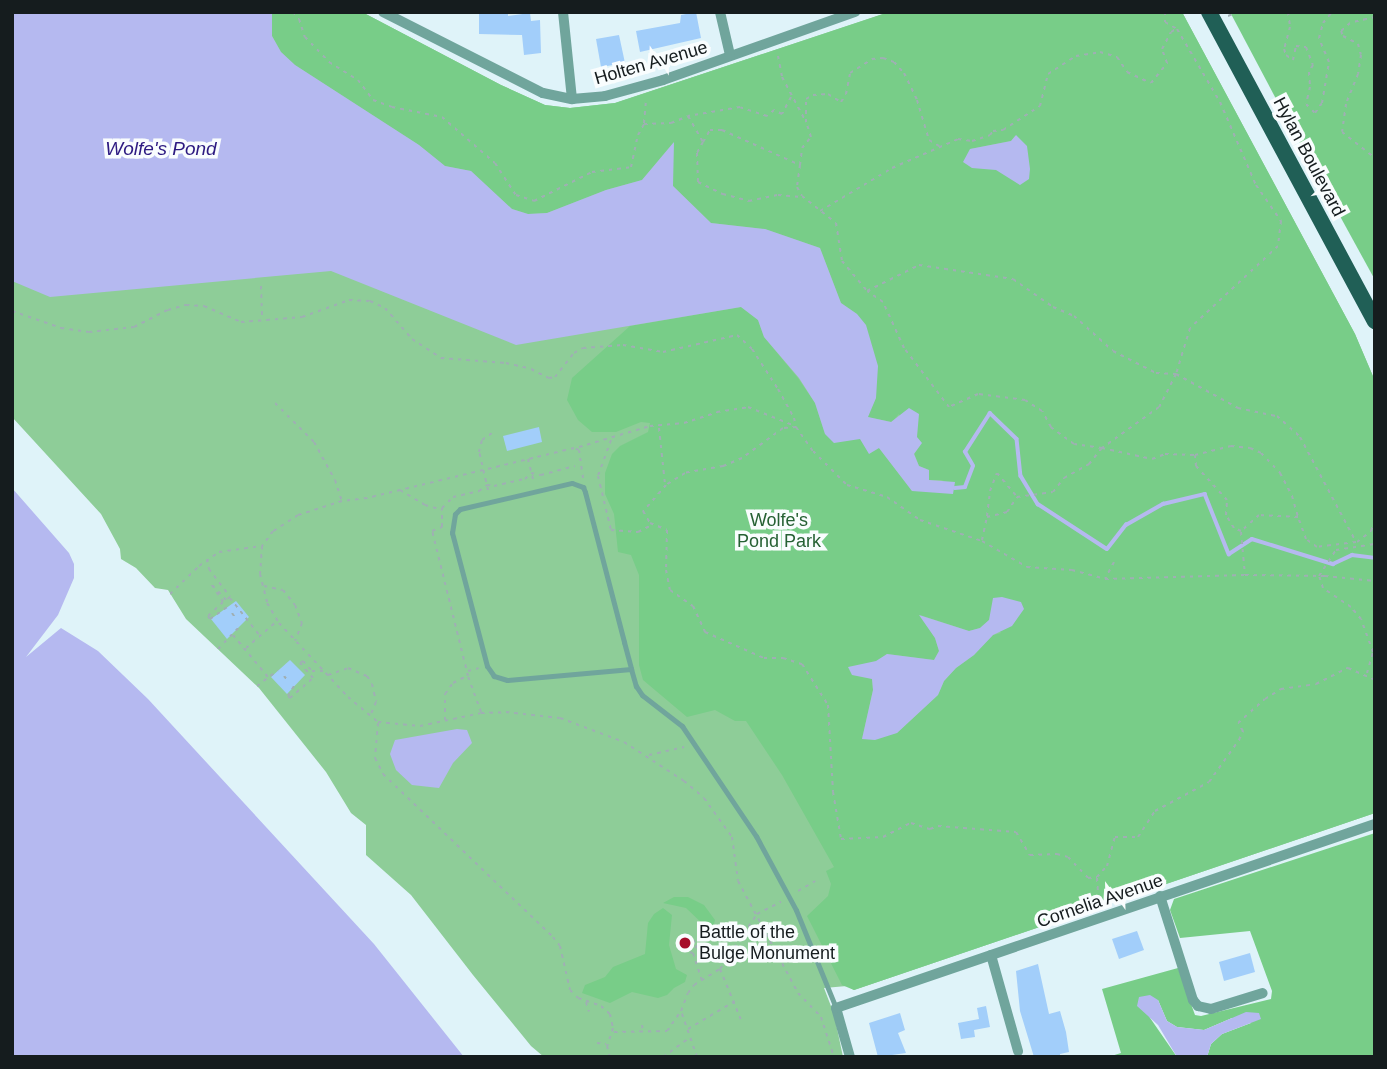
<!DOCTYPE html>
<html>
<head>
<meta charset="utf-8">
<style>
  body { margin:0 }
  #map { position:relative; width:1387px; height:1069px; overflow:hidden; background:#dff3f9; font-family:Arial,sans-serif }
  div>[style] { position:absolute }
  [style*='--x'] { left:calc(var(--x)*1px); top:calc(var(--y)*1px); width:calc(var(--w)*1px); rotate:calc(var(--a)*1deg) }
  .green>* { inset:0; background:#8ecd98 }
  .forest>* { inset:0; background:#78cd88 }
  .water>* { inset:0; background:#b5b9f0 }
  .stream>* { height:3.5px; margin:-1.75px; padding:0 1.75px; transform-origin:1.75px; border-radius:1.75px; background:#b5b9f0 }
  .building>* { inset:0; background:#a2cefa }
  .path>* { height:2px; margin-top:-1px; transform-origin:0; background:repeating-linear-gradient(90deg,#9fafb3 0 3.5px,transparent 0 8.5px) }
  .lane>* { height:5px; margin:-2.5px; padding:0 2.5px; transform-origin:2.5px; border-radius:2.5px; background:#70a59c }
  .street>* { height:10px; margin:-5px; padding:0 5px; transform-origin:5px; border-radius:5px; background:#70a59c }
  .primary>* { height:16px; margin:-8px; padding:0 8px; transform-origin:8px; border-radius:8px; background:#205f56 }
  .dots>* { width:19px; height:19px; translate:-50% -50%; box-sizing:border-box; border:4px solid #f9fdfe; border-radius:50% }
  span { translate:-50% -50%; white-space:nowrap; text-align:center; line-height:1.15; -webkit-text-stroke:7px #f9fdfe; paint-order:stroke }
  .street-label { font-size:18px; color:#151c1e }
  .park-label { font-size:18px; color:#266134 }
  .poi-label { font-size:18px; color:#151c1e }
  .left { translate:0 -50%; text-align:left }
  .water-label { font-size:19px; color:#2d1a81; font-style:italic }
  .frame { position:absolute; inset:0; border:14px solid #151c1e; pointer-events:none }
</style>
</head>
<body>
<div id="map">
  <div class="green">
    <div style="clip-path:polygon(12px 12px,362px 12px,501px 85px,545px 105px,570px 108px,615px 103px,889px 12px,1182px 12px,1355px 334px,1375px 381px,1375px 813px,854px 990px,847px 986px,824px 988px,834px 1014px,843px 1057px,544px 1057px,531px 1046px,473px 975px,411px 895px,366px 855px,366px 825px,351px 813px,326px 772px,259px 688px,186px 619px,168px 590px,155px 588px,136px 568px,121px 559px,120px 549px,101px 514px,12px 417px)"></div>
  </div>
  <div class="forest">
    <div style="clip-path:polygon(evenodd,272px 12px,362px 12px,501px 85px,545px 105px,570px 108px,615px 103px,889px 12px,1182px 12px,1355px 334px,1375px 381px,1375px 813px,854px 990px,842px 985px,807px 916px,828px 896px,831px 884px,826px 871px,834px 867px,782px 775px,746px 721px,735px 721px,715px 710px,687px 717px,643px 680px,639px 665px,639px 575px,631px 555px,618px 552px,614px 514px,605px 494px,605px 473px,612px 454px,620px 446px,648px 432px,650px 423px,641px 422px,616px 432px,592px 432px,578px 420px,567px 400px,572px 378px,630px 326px,741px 307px,758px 320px,764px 337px,798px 378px,815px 403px,825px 434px,860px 439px,879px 448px,912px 491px,944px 480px,929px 480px,929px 470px,919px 466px,899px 414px,892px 422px,867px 417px,876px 398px,857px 314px,841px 303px,820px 248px,765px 229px,711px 223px,673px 186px,673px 143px,642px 180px,606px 190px,547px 213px,528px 214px,512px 209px,471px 171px,445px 166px,419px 145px,295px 65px,281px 52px,272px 36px,272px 12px,1015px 136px,1020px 185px,970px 149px,1011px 141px,1015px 136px,272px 12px,920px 615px,969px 631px,980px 628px,989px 620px,1001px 633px,993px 635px,974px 655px,956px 668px,944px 681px,938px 695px,897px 733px,862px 739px,873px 690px,872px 679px,862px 675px,887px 654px,934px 660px,939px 651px,935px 638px,920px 615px)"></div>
    <div style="clip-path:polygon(1230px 12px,1375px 12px,1375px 280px,1284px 114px)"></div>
    <div style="clip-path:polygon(1375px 833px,1375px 1057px,1207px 1057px,1211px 1044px,1222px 1034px,1251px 1023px,1232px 1018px,1204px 1030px,1177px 1027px,1167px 1021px,1158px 1000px,1146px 1012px,1177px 1057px,1108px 1057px,1121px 1053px,1102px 989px,1178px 968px,1195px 1015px,1201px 1016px,1271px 999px,1272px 991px,1250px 931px,1180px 938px,1170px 910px,1174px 899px)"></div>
    <div style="clip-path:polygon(674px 897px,688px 897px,704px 905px,715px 920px,714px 924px,706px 927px,686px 908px,663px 903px)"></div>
    <div style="clip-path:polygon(663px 908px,672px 915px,669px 945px,676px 969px,687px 975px,685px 982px,674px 988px,667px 995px,658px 998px,632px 992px,610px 1003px,582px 993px,585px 985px,605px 977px,613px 967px,645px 954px,648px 923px,654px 914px)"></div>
  </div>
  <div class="water">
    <div style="clip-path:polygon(12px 12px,272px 12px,272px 36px,281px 52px,295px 65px,419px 145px,445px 166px,471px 171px,512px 209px,528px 214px,547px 213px,606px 190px,642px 180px,674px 142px,673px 186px,711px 223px,765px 229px,820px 248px,841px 303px,857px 314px,866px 325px,878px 366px,876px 398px,868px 417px,891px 422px,909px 408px,919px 414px,917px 437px,922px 443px,914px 454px,919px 466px,929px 470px,929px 480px,955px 482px,953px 494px,912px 491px,879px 448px,869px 454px,860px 439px,834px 443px,825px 434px,815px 403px,799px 378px,764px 337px,758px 320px,741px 307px,516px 345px,331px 271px,50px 297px,12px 281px)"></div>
    <div style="clip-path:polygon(1016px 135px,1027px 146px,1030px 169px,1029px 179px,1020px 185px,996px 170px,972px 168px,963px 162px,970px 149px,1011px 141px)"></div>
    <div style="clip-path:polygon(12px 488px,69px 553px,74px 564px,74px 578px,58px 615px,26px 657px,61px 628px,98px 651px,148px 699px,374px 944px,464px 1057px,12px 1057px)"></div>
    <div style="clip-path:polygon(1002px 597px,1021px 602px,1024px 609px,1012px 626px,993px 635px,974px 655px,956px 668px,944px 681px,938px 695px,897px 733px,875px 740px,862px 739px,873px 690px,872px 679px,852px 675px,848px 667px,876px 661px,887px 654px,934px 660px,939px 651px,935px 638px,919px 615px,969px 631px,980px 628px,989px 620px,993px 598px)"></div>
    <div style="clip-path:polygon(457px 729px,467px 730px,472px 743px,453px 763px,439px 788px,412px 785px,396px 770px,390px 754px,395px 740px)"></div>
    <div style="clip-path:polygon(1150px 995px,1158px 1000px,1167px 1021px,1177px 1027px,1204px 1030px,1246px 1012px,1259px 1013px,1261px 1019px,1222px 1034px,1211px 1044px,1207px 1057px,1177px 1057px,1158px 1025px,1137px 1006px,1139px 997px)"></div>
  </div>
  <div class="stream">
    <div style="--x:955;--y:488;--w:10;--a:-6"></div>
    <div style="--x:965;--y:487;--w:22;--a:-69"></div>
    <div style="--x:973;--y:466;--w:16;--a:-120"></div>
    <div style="--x:965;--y:452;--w:46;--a:-57.3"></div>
    <div style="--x:990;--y:413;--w:37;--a:44"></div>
    <div style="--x:1017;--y:439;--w:37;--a:84"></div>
    <div style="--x:1021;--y:476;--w:33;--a:59"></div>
    <div style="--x:1038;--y:504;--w:82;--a:33.1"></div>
    <div style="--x:1107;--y:549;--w:31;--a:-52"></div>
    <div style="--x:1126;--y:525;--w:43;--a:-29.6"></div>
    <div style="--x:1163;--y:504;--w:43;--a:-13.4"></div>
    <div style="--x:1205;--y:494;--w:65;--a:68.2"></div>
    <div style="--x:1229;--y:554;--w:27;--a:-33"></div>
    <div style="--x:1252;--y:539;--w:85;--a:17.2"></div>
    <div style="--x:1333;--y:564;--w:21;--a:-25"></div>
    <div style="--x:1352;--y:555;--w:23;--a:7"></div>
  </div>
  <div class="building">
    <div style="clip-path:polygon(479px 12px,508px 12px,508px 16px,530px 13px,531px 21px,540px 20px,541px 53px,524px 55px,522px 35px,479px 34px)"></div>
    <div style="clip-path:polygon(696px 12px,701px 38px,640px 52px,636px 31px,680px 23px,681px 15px)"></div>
    <div style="clip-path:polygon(619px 35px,625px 63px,601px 67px,596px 39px)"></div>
    <div style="clip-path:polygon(539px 427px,542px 442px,507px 451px,503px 436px)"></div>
    <div style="clip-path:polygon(236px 601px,249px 617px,227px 639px,211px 619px)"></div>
    <div style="clip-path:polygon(290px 660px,305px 675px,287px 694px,271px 677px)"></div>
    <div style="clip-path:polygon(1137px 931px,1144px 950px,1119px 959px,1112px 939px)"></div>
    <div style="clip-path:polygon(1250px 953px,1255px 972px,1224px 981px,1219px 962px)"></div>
    <div style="clip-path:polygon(1038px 964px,1049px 1014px,1060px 1011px,1066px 1032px,1069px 1052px,1060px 1054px,1060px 1057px,1034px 1057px,1020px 1011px,1016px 971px)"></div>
    <div style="clip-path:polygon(986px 1006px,990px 1027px,974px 1030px,975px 1037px,961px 1039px,958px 1023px,979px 1019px,977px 1008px)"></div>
    <div style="clip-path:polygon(900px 1013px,905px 1030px,898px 1033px,906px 1053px,878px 1057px,869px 1023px)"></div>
  </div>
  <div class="path">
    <div style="--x:293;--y:12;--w:9;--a:49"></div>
    <div style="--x:299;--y:19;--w:19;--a:72"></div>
    <div style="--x:305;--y:37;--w:35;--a:46"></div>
    <div style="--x:329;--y:62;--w:34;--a:32"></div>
    <div style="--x:358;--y:80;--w:25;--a:53"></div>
    <div style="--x:373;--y:100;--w:20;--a:20"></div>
    <div style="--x:392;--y:107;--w:51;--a:11.3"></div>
    <div style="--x:442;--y:117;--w:70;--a:41"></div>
    <div style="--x:495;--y:163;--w:38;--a:57"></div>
    <div style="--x:516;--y:195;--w:19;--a:18"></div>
    <div style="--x:534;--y:201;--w:65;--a:-26.6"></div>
    <div style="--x:592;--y:172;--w:39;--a:-7"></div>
    <div style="--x:631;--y:167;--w:33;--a:-78"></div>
    <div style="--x:638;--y:135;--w:13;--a:-61"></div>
    <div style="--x:644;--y:124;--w:27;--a:-2"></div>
    <div style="--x:671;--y:123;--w:18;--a:-22"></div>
    <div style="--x:1165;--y:12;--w:10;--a:90"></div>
    <div style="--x:1165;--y:22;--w:14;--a:30"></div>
    <div style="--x:1177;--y:29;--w:85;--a:59.5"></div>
    <div style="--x:1220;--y:102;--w:90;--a:66.6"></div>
    <div style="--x:1256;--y:185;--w:44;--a:55.2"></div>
    <div style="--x:1281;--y:221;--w:25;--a:97"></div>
    <div style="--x:1278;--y:246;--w:120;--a:137"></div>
    <div style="--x:1190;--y:328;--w:48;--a:106.9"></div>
    <div style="--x:1176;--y:374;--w:71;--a:28.7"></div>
    <div style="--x:1238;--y:408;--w:40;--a:12"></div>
    <div style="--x:1277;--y:416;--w:31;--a:42"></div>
    <div style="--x:1300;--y:437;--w:119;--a:61.9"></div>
    <div style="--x:1356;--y:542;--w:39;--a:173"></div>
    <div style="--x:1317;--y:547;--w:14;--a:-144"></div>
    <div style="--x:1306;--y:539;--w:23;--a:-110"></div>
    <div style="--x:1288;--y:12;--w:15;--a:82"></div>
    <div style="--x:1290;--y:27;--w:23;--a:105"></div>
    <div style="--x:1284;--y:49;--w:6;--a:72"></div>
    <div style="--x:1286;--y:55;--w:9;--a:36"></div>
    <div style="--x:1293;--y:60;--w:14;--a:-78"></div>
    <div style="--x:1296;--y:46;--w:10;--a:6"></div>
    <div style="--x:1306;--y:47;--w:19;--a:69"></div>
    <div style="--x:1313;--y:65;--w:8;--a:120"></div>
    <div style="--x:1309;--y:72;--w:15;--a:86"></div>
    <div style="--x:1310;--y:87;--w:17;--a:103"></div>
    <div style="--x:1306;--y:104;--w:13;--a:45"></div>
    <div style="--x:1315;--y:113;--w:12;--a:-55"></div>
    <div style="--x:1322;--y:103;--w:42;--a:-80.3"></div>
    <div style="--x:1329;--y:62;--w:26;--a:-113"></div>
    <div style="--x:1319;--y:38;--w:16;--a:-75"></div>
    <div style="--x:1323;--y:23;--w:14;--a:-51"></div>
    <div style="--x:1228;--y:16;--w:10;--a:-24"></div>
    <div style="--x:1375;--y:17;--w:26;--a:167"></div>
    <div style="--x:1350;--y:23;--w:12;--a:138"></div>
    <div style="--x:1341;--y:31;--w:5;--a:68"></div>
    <div style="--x:1343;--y:36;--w:17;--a:28"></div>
    <div style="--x:1358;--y:44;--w:11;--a:75"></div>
    <div style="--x:1361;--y:55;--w:19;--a:99"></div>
    <div style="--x:1358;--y:74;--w:32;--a:112"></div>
    <div style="--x:1346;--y:104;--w:28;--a:98"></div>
    <div style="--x:1342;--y:132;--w:42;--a:38.2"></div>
    <div style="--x:778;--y:56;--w:21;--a:79"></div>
    <div style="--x:782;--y:77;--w:51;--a:61.9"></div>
    <div style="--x:1375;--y:79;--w:2;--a:90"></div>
    <div style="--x:791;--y:97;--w:19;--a:118"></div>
    <div style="--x:782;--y:114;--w:9;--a:-153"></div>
    <div style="--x:774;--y:110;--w:9;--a:139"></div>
    <div style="--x:767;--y:116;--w:28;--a:-162"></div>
    <div style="--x:740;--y:107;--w:53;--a:170.2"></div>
    <div style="--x:688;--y:116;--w:30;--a:60"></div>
    <div style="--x:703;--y:142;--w:13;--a:119"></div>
    <div style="--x:697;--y:153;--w:29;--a:88"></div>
    <div style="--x:698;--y:182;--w:28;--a:26"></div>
    <div style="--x:723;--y:194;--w:27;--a:15"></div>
    <div style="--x:749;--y:201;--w:30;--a:-12"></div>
    <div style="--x:778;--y:195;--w:23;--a:5"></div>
    <div style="--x:644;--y:123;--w:25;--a:-85"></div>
    <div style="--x:703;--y:142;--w:14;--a:-60"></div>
    <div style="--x:710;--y:130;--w:12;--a:0"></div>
    <div style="--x:722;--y:130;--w:85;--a:24.2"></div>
    <div style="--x:800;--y:165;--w:17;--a:-83"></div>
    <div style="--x:802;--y:148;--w:14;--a:-51"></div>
    <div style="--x:811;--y:137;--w:16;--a:-108"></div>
    <div style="--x:806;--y:122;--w:23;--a:-90"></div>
    <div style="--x:806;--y:99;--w:8;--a:-30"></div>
    <div style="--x:813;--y:95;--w:15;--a:-4"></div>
    <div style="--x:828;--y:94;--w:15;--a:32"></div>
    <div style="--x:841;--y:102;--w:9;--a:-58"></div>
    <div style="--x:846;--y:94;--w:21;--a:-79"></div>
    <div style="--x:850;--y:73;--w:26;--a:-32"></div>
    <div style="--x:872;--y:59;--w:11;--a:-5"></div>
    <div style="--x:883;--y:58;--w:12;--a:20"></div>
    <div style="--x:894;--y:62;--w:15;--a:48"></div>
    <div style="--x:904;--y:73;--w:30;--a:64"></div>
    <div style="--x:917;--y:100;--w:42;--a:73.3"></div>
    <div style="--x:929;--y:140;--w:12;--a:31"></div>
    <div style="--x:800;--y:165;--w:22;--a:98"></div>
    <div style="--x:797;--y:187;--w:10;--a:61"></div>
    <div style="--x:802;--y:196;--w:43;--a:38.5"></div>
    <div style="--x:836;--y:223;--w:38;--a:81"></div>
    <div style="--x:842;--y:261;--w:39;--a:50"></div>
    <div style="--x:867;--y:291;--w:58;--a:-26.6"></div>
    <div style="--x:919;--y:265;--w:95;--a:8.5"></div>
    <div style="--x:1013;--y:279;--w:49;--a:35"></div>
    <div style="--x:1053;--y:307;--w:23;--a:23"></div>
    <div style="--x:1074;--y:316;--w:52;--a:41.9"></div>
    <div style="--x:1113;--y:351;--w:48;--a:27.1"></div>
    <div style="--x:1156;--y:373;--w:20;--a:3"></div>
    <div style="--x:1176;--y:374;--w:37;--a:117"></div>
    <div style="--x:1159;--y:407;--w:70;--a:144.3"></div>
    <div style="--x:1102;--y:448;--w:28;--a:-172"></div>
    <div style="--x:1074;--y:444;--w:29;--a:-144"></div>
    <div style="--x:1051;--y:427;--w:18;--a:-119"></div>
    <div style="--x:1042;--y:411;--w:20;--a:-147"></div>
    <div style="--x:1025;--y:400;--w:47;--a:-172.7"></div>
    <div style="--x:978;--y:394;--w:32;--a:156"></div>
    <div style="--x:949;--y:407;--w:74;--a:-127.3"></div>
    <div style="--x:904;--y:348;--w:51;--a:-114.5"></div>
    <div style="--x:883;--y:302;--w:19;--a:-145"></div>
    <div style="--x:820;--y:211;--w:84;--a:-30.8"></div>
    <div style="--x:892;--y:168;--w:72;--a:-23.7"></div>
    <div style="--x:958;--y:139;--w:14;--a:8"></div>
    <div style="--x:972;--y:141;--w:19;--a:-18"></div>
    <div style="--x:990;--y:135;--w:5;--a:-53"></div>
    <div style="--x:993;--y:131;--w:10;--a:-6"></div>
    <div style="--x:1003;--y:130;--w:44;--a:-33"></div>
    <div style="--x:1040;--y:106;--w:33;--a:-76"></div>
    <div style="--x:1048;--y:74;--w:33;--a:-33"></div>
    <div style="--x:1076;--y:56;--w:24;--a:-9"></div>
    <div style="--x:1100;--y:52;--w:18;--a:16"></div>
    <div style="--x:1117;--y:57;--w:18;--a:56"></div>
    <div style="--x:1127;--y:72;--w:26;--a:25"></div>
    <div style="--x:1151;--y:83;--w:26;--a:-51"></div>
    <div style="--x:1167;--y:63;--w:15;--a:-110"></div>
    <div style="--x:1162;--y:49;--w:19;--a:-62"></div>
    <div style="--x:1171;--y:32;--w:6;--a:-31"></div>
    <div style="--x:261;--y:286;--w:33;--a:88"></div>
    <div style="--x:12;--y:311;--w:52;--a:19.1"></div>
    <div style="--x:61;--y:328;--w:28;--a:8"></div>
    <div style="--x:89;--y:332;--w:45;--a:-6.3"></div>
    <div style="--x:134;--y:327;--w:38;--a:-27"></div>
    <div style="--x:168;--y:310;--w:19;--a:-16"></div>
    <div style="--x:186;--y:305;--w:18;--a:3"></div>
    <div style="--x:204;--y:306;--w:40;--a:23.4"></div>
    <div style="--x:241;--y:322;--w:61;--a:-4.7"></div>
    <div style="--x:302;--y:317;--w:50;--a:-19.9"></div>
    <div style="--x:349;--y:300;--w:21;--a:3"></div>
    <div style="--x:370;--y:301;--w:17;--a:25"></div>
    <div style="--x:385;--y:308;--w:41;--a:48.9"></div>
    <div style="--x:412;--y:339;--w:35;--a:33"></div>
    <div style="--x:441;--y:358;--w:65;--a:4.4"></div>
    <div style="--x:506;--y:363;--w:26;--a:13"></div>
    <div style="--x:531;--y:369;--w:20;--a:27"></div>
    <div style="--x:549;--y:378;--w:6;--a:-9"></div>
    <div style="--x:555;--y:377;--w:31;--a:-52"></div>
    <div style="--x:574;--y:353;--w:10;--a:-29"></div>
    <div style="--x:583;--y:348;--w:40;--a:-4.3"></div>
    <div style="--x:623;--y:345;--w:41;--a:9.9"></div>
    <div style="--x:663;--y:352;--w:76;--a:-12.9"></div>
    <div style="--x:737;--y:335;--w:21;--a:43"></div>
    <div style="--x:752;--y:349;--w:48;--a:57"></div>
    <div style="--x:778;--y:389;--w:33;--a:61"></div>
    <div style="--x:794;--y:418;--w:9;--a:77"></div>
    <div style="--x:796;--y:427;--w:29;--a:55"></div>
    <div style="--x:813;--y:451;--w:48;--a:45"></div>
    <div style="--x:847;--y:485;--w:42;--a:16.7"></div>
    <div style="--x:887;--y:497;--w:40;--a:34.9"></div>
    <div style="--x:920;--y:520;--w:65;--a:18.7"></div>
    <div style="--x:982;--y:541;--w:52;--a:30"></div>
    <div style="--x:1027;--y:567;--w:45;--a:3.8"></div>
    <div style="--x:1072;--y:570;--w:34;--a:15"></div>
    <div style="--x:275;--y:403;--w:55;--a:45"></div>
    <div style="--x:314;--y:442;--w:43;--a:61.1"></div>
    <div style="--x:335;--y:480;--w:22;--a:72"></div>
    <div style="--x:796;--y:427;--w:13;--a:176"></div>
    <div style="--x:783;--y:428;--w:51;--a:143.8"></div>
    <div style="--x:742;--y:458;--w:21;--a:157"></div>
    <div style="--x:723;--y:466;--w:39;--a:170"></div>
    <div style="--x:685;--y:473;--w:22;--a:148"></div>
    <div style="--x:666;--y:485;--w:35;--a:131"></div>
    <div style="--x:643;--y:511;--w:14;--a:60"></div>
    <div style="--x:650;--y:523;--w:18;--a:22"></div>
    <div style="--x:667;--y:530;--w:40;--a:91.4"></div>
    <div style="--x:666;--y:570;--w:20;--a:79"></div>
    <div style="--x:670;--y:590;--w:28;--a:35"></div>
    <div style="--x:693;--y:606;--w:29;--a:65"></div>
    <div style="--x:705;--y:632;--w:64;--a:23.8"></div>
    <div style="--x:764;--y:658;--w:19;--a:0"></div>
    <div style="--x:783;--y:658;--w:20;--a:18"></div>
    <div style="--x:802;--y:664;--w:49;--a:57.6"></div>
    <div style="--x:828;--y:705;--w:87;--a:86.7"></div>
    <div style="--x:833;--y:792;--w:48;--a:80.3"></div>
    <div style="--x:841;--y:839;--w:42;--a:-2.7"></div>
    <div style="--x:883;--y:837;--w:31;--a:-27"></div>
    <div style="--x:911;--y:823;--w:20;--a:18"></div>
    <div style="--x:930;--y:829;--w:9;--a:-21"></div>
    <div style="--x:938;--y:826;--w:78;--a:4.4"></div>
    <div style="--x:1016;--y:832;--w:27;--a:59"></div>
    <div style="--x:1030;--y:855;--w:27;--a:-2"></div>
    <div style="--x:1057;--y:854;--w:11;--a:15"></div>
    <div style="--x:1068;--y:857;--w:29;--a:46"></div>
    <div style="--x:1088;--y:878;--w:9;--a:-6"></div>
    <div style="--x:1097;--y:877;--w:15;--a:-48"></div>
    <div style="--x:1107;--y:866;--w:30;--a:-75"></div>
    <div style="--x:1115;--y:837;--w:23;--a:0"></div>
    <div style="--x:1138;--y:837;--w:31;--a:-57"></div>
    <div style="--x:1155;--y:811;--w:61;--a:-28.2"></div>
    <div style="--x:1209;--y:782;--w:52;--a:-54.5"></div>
    <div style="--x:1239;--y:740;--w:10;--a:-66"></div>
    <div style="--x:1243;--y:731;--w:9;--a:-122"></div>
    <div style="--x:1238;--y:723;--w:36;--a:-42"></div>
    <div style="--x:1265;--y:699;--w:19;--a:-32"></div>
    <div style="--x:1281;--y:689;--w:35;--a:-8"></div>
    <div style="--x:1316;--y:684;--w:36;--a:-27"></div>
    <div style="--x:1348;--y:668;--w:30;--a:24"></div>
    <div style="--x:659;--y:428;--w:56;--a:83.9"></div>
    <div style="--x:611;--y:440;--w:38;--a:110"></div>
    <div style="--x:598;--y:476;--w:56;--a:76.5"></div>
    <div style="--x:611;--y:530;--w:27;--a:4"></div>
    <div style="--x:638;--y:532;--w:16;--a:-27"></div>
    <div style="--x:579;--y:447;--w:74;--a:-16.5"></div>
    <div style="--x:650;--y:426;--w:34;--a:-5"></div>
    <div style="--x:684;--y:423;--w:35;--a:-18"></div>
    <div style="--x:717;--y:412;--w:31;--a:-9"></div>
    <div style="--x:748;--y:407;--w:51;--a:22"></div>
    <div style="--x:528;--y:459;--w:21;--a:76"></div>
    <div style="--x:583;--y:478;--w:28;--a:-98"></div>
    <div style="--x:579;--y:450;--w:5;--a:-158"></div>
    <div style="--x:574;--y:448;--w:213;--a:166.4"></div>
    <div style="--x:367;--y:498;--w:25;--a:173"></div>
    <div style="--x:342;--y:501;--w:46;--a:162.3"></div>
    <div style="--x:298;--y:515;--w:30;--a:147"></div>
    <div style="--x:273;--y:531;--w:19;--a:126"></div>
    <div style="--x:262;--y:546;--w:28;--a:94"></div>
    <div style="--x:260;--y:574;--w:30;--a:76"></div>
    <div style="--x:267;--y:603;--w:23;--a:59"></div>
    <div style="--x:279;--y:623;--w:101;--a:47"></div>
    <div style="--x:348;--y:697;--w:39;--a:40"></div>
    <div style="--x:378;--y:722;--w:42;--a:5.4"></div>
    <div style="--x:420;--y:726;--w:62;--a:-12"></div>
    <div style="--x:481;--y:713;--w:25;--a:-2"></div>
    <div style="--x:506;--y:712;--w:54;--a:6.3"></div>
    <div style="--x:560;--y:718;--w:68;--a:20.6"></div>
    <div style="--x:624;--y:742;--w:72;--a:33"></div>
    <div style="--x:684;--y:781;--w:26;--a:40"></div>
    <div style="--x:704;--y:798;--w:48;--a:54.3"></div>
    <div style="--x:732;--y:837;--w:44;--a:82.2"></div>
    <div style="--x:738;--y:881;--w:127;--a:61.8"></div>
    <div style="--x:798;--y:993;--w:33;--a:46"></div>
    <div style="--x:821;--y:1017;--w:42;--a:72"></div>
    <div style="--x:400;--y:490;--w:29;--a:31"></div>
    <div style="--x:425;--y:505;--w:18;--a:16"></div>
    <div style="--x:488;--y:490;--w:39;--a:-103"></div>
    <div style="--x:479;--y:452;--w:12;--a:-76"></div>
    <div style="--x:482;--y:440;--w:12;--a:-35"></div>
    <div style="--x:987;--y:516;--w:25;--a:-83"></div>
    <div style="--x:990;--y:491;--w:19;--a:-69"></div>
    <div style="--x:997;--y:473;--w:30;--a:50"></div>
    <div style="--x:1241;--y:532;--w:43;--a:84.7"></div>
    <div style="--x:1245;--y:575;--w:80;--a:0.7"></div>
    <div style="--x:1325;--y:576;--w:50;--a:5.7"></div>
    <div style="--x:982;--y:540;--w:24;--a:-78"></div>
    <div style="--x:987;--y:517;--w:21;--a:-14"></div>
    <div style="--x:1007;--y:512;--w:18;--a:-56"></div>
    <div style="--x:1017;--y:497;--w:36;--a:-8"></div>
    <div style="--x:1053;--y:492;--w:18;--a:-52"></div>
    <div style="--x:1064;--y:478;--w:29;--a:-29"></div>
    <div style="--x:1089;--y:464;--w:21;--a:-51"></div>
    <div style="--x:1102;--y:448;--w:51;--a:12.4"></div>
    <div style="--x:1152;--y:459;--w:14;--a:-21"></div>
    <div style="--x:1165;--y:454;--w:30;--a:2"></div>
    <div style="--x:1195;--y:455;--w:37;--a:-14"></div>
    <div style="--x:1231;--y:446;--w:19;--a:6"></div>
    <div style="--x:1250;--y:448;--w:12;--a:24"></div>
    <div style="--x:1261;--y:453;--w:28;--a:46"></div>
    <div style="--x:1280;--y:473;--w:26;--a:62"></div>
    <div style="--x:1292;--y:496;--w:22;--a:74"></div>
    <div style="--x:1298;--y:517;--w:39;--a:-177"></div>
    <div style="--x:1259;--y:515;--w:24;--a:138"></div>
    <div style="--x:1241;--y:531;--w:8;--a:-157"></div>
    <div style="--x:1234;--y:528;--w:15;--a:-122"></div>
    <div style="--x:1226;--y:515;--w:15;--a:-86"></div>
    <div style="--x:1227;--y:500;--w:46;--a:-132.4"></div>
    <div style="--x:1196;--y:466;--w:11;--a:-95"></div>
    <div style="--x:1357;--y:542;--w:18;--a:-38"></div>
    <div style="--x:1371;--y:531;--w:12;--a:-70"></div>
    <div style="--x:207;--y:559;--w:10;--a:79"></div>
    <div style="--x:209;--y:569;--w:35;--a:53"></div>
    <div style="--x:230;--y:597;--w:5;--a:143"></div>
    <div style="--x:226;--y:600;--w:21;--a:-133"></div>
    <div style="--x:212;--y:585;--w:20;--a:57"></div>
    <div style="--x:223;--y:602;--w:21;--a:137"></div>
    <div style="--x:208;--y:616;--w:4;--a:56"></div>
    <div style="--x:210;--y:619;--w:21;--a:-35"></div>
    <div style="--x:1114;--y:562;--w:19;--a:118"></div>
    <div style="--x:1105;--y:579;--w:139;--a:-1.6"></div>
    <div style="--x:264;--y:586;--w:19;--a:12"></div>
    <div style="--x:283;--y:590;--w:19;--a:51"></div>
    <div style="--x:295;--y:605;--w:19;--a:69"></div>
    <div style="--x:302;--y:623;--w:19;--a:111"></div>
    <div style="--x:170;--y:594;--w:40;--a:-44"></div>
    <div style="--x:199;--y:566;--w:24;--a:-35"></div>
    <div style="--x:219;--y:552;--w:42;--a:-8.1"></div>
    <div style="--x:230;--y:598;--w:48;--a:51.7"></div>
    <div style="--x:232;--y:613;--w:7;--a:56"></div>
    <div style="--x:233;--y:635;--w:55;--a:50.2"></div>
    <div style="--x:246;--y:648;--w:40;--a:-41"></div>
    <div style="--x:218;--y:649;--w:33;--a:-46"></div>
    <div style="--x:468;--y:671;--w:11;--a:-15"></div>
    <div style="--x:1367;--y:673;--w:22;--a:-74"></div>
    <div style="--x:1373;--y:652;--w:35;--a:-110"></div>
    <div style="--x:1361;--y:619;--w:16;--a:-130"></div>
    <div style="--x:1351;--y:607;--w:34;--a:-146"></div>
    <div style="--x:1323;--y:588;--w:13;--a:-108"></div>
    <div style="--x:1319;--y:576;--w:31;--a:-57"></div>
    <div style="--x:1336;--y:550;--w:39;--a:-9"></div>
    <div style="--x:328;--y:675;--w:21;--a:-19"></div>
    <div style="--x:348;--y:668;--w:21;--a:23"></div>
    <div style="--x:367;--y:676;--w:9;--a:58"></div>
    <div style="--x:372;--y:684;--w:18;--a:77"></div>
    <div style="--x:376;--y:702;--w:15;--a:113"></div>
    <div style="--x:284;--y:676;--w:6;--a:51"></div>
    <div style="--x:257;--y:686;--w:26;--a:-37"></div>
    <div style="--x:294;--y:686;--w:12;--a:121"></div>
    <div style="--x:288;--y:696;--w:3;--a:45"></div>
    <div style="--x:290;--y:698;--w:30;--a:-41"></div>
    <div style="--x:313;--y:678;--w:20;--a:-131"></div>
    <div style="--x:300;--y:663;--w:4;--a:-34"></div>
    <div style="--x:303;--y:661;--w:13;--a:48"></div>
    <div style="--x:312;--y:671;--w:11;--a:0"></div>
    <div style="--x:481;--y:712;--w:38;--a:-110"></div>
    <div style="--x:468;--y:676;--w:149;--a:-103.9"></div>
    <div style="--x:432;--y:531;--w:11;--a:-22"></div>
    <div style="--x:442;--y:527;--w:19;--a:-90"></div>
    <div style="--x:442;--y:508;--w:16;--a:-45"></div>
    <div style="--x:453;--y:497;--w:27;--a:-13"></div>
    <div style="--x:479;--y:491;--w:10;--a:-37"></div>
    <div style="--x:487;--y:485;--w:7;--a:8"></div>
    <div style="--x:494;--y:486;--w:32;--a:-13"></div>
    <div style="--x:525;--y:479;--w:8;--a:-45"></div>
    <div style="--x:531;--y:473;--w:10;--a:11"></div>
    <div style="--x:541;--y:475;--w:35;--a:-15"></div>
    <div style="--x:445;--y:720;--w:26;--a:-90"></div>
    <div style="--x:445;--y:694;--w:14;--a:-54"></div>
    <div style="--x:453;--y:683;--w:16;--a:-27"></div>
    <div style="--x:378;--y:723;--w:35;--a:95"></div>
    <div style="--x:375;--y:758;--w:18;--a:63"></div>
    <div style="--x:383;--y:774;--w:236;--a:43.8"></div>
    <div style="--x:553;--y:937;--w:11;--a:52"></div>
    <div style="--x:560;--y:946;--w:45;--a:77.2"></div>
    <div style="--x:570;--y:990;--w:11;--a:45"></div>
    <div style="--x:578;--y:998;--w:24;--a:19"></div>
    <div style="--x:601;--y:1006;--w:12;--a:42"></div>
    <div style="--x:610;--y:1014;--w:14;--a:78"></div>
    <div style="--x:613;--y:1028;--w:19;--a:108"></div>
    <div style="--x:607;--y:1046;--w:11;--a:75"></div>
    <div style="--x:649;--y:755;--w:36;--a:-13"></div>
    <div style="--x:1097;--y:878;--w:29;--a:86"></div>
    <div style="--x:798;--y:891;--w:20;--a:-30"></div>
    <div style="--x:693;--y:953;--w:9;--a:-167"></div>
    <div style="--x:684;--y:951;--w:6;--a:-108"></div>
    <div style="--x:682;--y:945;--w:6;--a:-51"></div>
    <div style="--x:686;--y:940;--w:7;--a:0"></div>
    <div style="--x:693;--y:940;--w:6;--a:51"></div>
    <div style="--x:697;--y:945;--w:9;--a:117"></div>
    <div style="--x:693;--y:953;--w:28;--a:72"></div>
    <div style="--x:720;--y:969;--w:55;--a:67.6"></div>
    <div style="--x:586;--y:1002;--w:10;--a:73"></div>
    <div style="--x:642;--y:1025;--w:6;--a:81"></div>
    <div style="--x:688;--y:1029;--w:55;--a:-30.8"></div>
    <div style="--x:614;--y:1032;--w:53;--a:-1.1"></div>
    <div style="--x:667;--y:1031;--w:24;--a:-55"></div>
    <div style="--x:597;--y:1043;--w:9;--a:6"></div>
    <div style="--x:663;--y:1057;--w:31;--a:-36"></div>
    <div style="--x:697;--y:1057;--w:49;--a:-109.2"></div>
    <div style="--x:681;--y:1011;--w:19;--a:-69"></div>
    <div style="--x:688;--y:993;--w:10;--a:-53"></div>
    <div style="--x:694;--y:985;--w:31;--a:-32"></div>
    <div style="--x:720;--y:969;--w:66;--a:-56.1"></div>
    <div style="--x:757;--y:914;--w:27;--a:-27"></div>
  </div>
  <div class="lane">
    <div style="--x:631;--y:669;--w:124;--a:174.9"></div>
    <div style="--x:507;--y:680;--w:14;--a:-163"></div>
    <div style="--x:494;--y:676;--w:12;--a:-125"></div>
    <div style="--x:487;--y:666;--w:138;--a:-104.7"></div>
    <div style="--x:452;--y:533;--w:19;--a:-81"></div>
    <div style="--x:455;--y:514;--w:7;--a:-45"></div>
    <div style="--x:460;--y:509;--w:115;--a:-13.1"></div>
    <div style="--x:572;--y:483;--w:12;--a:20"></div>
    <div style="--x:583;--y:487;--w:5;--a:68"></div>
    <div style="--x:585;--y:492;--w:155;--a:75.4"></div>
    <div style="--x:624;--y:642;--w:28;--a:75"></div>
    <div style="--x:631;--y:669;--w:18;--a:74"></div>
    <div style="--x:636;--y:686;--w:11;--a:56"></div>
    <div style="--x:642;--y:695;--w:51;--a:37.8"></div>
    <div style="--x:682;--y:726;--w:133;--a:56.1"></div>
    <div style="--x:756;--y:836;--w:84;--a:61.6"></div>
    <div style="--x:796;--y:910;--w:106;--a:67.8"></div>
  </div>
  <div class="street">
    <div style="--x:383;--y:12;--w:179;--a:26.9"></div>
    <div style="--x:543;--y:93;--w:30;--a:12"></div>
    <div style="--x:572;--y:99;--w:33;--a:-5"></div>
    <div style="--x:605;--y:96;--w:60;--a:-15.4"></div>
    <div style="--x:663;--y:80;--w:204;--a:-19.5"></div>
    <div style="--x:563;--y:12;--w:87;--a:84.1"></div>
    <div style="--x:720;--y:12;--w:44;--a:76.9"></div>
    <div style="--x:1160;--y:896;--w:109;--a:72.4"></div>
    <div style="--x:1193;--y:1000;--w:8;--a:50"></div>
    <div style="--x:1198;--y:1006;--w:13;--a:13"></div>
    <div style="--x:1211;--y:1009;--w:54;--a:-17.1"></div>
    <div style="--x:991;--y:955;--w:100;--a:74.3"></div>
    <div style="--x:850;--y:1057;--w:51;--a:-105.9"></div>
    <div style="--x:836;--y:1008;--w:570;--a:-18.85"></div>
  </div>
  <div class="primary">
    <div style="--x:1209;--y:12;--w:351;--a:61.8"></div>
  </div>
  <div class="dots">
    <div style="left:685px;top:943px;background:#a60d29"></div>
  </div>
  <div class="street-label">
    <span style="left:651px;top:63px;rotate:-16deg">Holten Avenue</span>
    <span style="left:1309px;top:157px;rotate:62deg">Hylan Boulevard</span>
    <span style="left:1100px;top:901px;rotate:-19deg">Cornelia Avenue</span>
  </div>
  <div class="park-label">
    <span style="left:779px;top:531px">Wolfe's<br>Pond Park</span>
  </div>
  <div class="poi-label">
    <span class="left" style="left:699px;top:943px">Battle of the<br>Bulge Monument</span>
  </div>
  <div class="water-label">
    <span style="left:161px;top:149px">Wolfe's Pond</span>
  </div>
  <div class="frame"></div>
</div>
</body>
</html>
